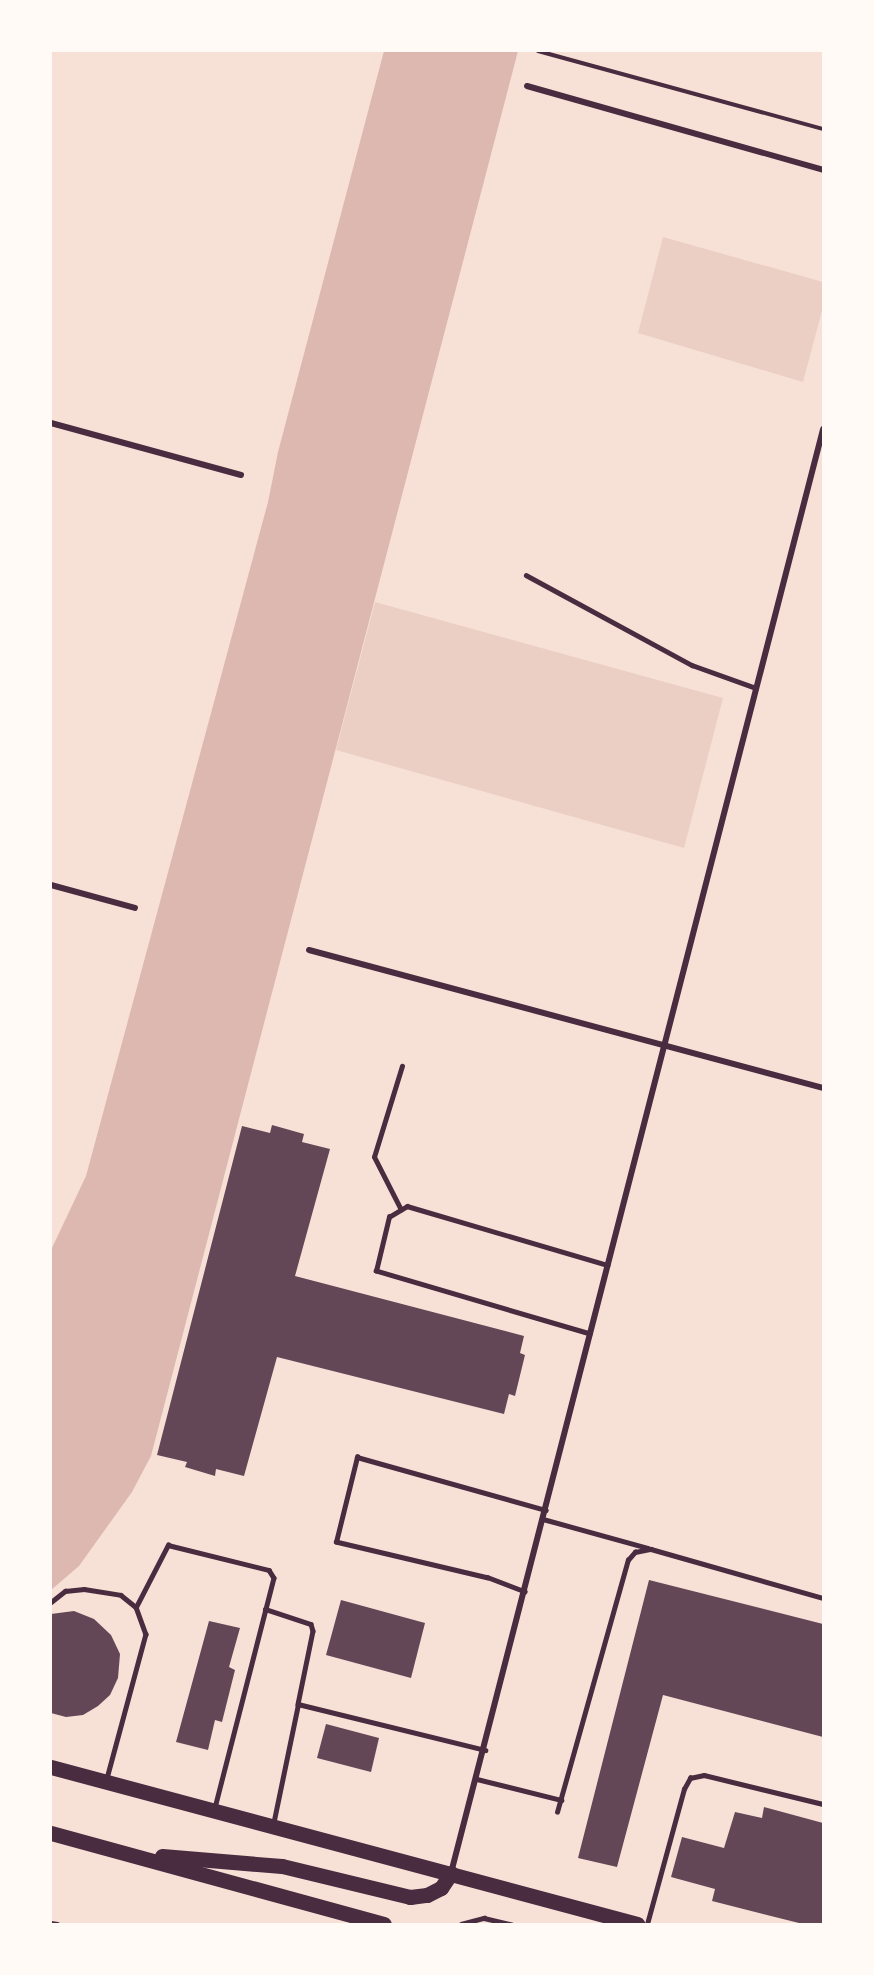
<!DOCTYPE html>
<html>
<head>
<meta charset="utf-8">
<style>
  body { margin:0 }
  #map { position:relative; width:874px; height:1975px; overflow:hidden; background:#f7e1d7; font-family:"Work Sans",sans-serif }
  div>[style] { position:absolute }
  [style*='--x'] { left:calc(var(--x)*1px); top:calc(var(--y)*1px); width:calc(var(--w)*1px); rotate:calc(var(--a)*1deg) }
  .green>* { inset:0; background:#ebcfc5 }
  .water>* { inset:0; background:#dcb8b0 }
  .building>* { inset:0; background:#644757 }
  .path>* { height:4px; margin:-2px; padding:0 2px; transform-origin:2px; border-radius:2px; background:#4a2c40 }
  .service>* { height:4.5px; margin:-2.25px; padding:0 2.25px; transform-origin:2.25px; border-radius:2.25px; background:#4a2c40 }
  .minor>* { height:6px; margin:-3px; padding:0 3px; transform-origin:3px; border-radius:3px; background:#4a2c40 }
  .primary>* { height:15px; margin:-7.5px; padding:0 7.5px; transform-origin:7.5px; border-radius:7.5px; background:#4a2c40 }
  span { translate:-50% -50%; white-space:nowrap; text-align:center; line-height:1.15; -webkit-text-stroke:4.5px #fffaf5; paint-order:stroke }
  .frame { position:absolute; inset:0; border:52px solid #fffaf5; pointer-events:none }
</style>
</head>
<body>
<div id="map">
  <div class="green">
    <div style="clip-path:polygon(663px 237px,823px 282px,823px 307px,803px 382px,638px 333px)"></div>
    <div style="clip-path:polygon(375px 602px,723px 698px,684px 848px,336px 750px)"></div>
  </div>
  <div class="water">
    <div style="clip-path:polygon(384px 51px,518px 51px,151px 1456px,132px 1492px,79px 1566px,51px 1590px,51px 1250px,86px 1176px,268px 502px,278px 452px)"></div>
  </div>
  <div class="building">
    <div style="clip-path:polygon(272px 1125px,304px 1134px,302px 1142px,330px 1149px,295px 1276px,524px 1336px,520px 1353px,525px 1355px,515px 1396px,509px 1394px,504px 1414px,277px 1357px,244px 1476px,216px 1469px,215px 1476px,185px 1467px,187px 1462px,157px 1455px,242px 1126px,270px 1133px)"></div>
    <div style="clip-path:polygon(649px 1580px,823px 1624px,823px 1737px,663px 1695px,617px 1867px,578px 1858px)"></div>
    <div style="clip-path:polygon(341px 1600px,425px 1623px,411px 1678px,326px 1655px)"></div>
    <div style="clip-path:polygon(74px 1611px,94px 1619px,111px 1635px,120px 1654px,118px 1678px,110px 1695px,98px 1706px,83px 1715px,66px 1717px,51px 1713px,51px 1614px)"></div>
    <div style="clip-path:polygon(209px 1621px,240px 1628px,229px 1667px,235px 1670px,222px 1722px,215px 1720px,208px 1750px,176px 1742px)"></div>
    <div style="clip-path:polygon(326px 1724px,379px 1738px,371px 1772px,317px 1758px)"></div>
    <div style="clip-path:polygon(764px 1807px,823px 1823px,823px 1924px,803px 1924px,712px 1901px,715px 1889px,671px 1877px,682px 1837px,724px 1848px,735px 1812px,762px 1818px)"></div>
  </div>
  <div class="path">
    <div style="--x:538;--y:51;--w:295;--a:15.3"></div>
  </div>
  <div class="service">
    <div style="--x:526;--y:575;--w:189;--a:28.5"></div>
    <div style="--x:692;--y:665;--w:68;--a:19.8"></div>
    <div style="--x:401;--y:1210;--w:59;--a:-117"></div>
    <div style="--x:374;--y:1157;--w:95;--a:-72.9"></div>
    <div style="--x:590;--y:1334;--w:223;--a:-163.6"></div>
    <div style="--x:376;--y:1271;--w:56;--a:-76.5"></div>
    <div style="--x:389;--y:1217;--w:21;--a:-31"></div>
    <div style="--x:407;--y:1206;--w:209;--a:16.4"></div>
    <div style="--x:543;--y:1519;--w:109;--a:15.4"></div>
    <div style="--x:525;--y:1592;--w:40;--a:-159"></div>
    <div style="--x:488;--y:1578;--w:156;--a:-166.7"></div>
    <div style="--x:336;--y:1542;--w:88;--a:-76.1"></div>
    <div style="--x:357;--y:1457;--w:196;--a:15.7"></div>
    <div style="--x:51;--y:1602;--w:18;--a:-38"></div>
    <div style="--x:65;--y:1591;--w:19;--a:-6"></div>
    <div style="--x:84;--y:1589;--w:37;--a:9"></div>
    <div style="--x:121;--y:1595;--w:19;--a:39"></div>
    <div style="--x:136;--y:1607;--w:29;--a:70"></div>
    <div style="--x:146;--y:1634;--w:150;--a:105.1"></div>
    <div style="--x:136;--y:1607;--w:70;--a:-62.7"></div>
    <div style="--x:168;--y:1545;--w:104;--a:13.9"></div>
    <div style="--x:269;--y:1570;--w:9;--a:58"></div>
    <div style="--x:274;--y:1578;--w:236;--a:104.4"></div>
    <div style="--x:265;--y:1609;--w:48;--a:18.1"></div>
    <div style="--x:311;--y:1624;--w:7;--a:74"></div>
    <div style="--x:313;--y:1631;--w:75;--a:101.6"></div>
    <div style="--x:477;--y:1779;--w:87;--a:14"></div>
    <div style="--x:557;--y:1812;--w:262;--a:-74.3"></div>
    <div style="--x:628;--y:1560;--w:11;--a:-49"></div>
    <div style="--x:635;--y:1552;--w:16;--a:-11"></div>
    <div style="--x:651;--y:1549;--w:179;--a:15.9"></div>
    <div style="--x:273;--y:1825;--w:124;--a:-78.3"></div>
    <div style="--x:298;--y:1704;--w:193;--a:13.8"></div>
    <div style="--x:51;--y:1923;--w:6;--a:9"></div>
    <div style="--x:461;--y:1924;--w:24;--a:-15"></div>
    <div style="--x:484;--y:1918;--w:28;--a:13"></div>
    <div style="--x:647;--y:1924;--w:140;--a:-74.7"></div>
    <div style="--x:684;--y:1789;--w:13;--a:-61"></div>
    <div style="--x:690;--y:1778;--w:14;--a:-12"></div>
    <div style="--x:704;--y:1775;--w:122;--a:13.7"></div>
  </div>
  <div class="minor">
    <div style="--x:527;--y:86;--w:308;--a:15.8"></div>
    <div style="--x:51;--y:423;--w:197;--a:15.3"></div>
    <div style="--x:51;--y:885;--w:87;--a:15.3"></div>
    <div style="--x:309;--y:950;--w:532;--a:15.03"></div>
    <div style="--x:451;--y:1873;--w:1491;--a:-75.55"></div>
  </div>
  <div class="primary">
    <div style="--x:51;--y:1767;--w:607;--a:15"></div>
    <div style="--x:51;--y:1833;--w:345;--a:15.3"></div>
    <div style="--x:162;--y:1856;--w:120;--a:4.8"></div>
    <div style="--x:282;--y:1866;--w:132;--a:13.6"></div>
    <div style="--x:410;--y:1897;--w:17;--a:-7"></div>
    <div style="--x:427;--y:1895;--w:16;--a:-27"></div>
    <div style="--x:441;--y:1888;--w:18;--a:-56"></div>
  </div>
  <div class="frame"></div>
</div>
</body>
</html>
